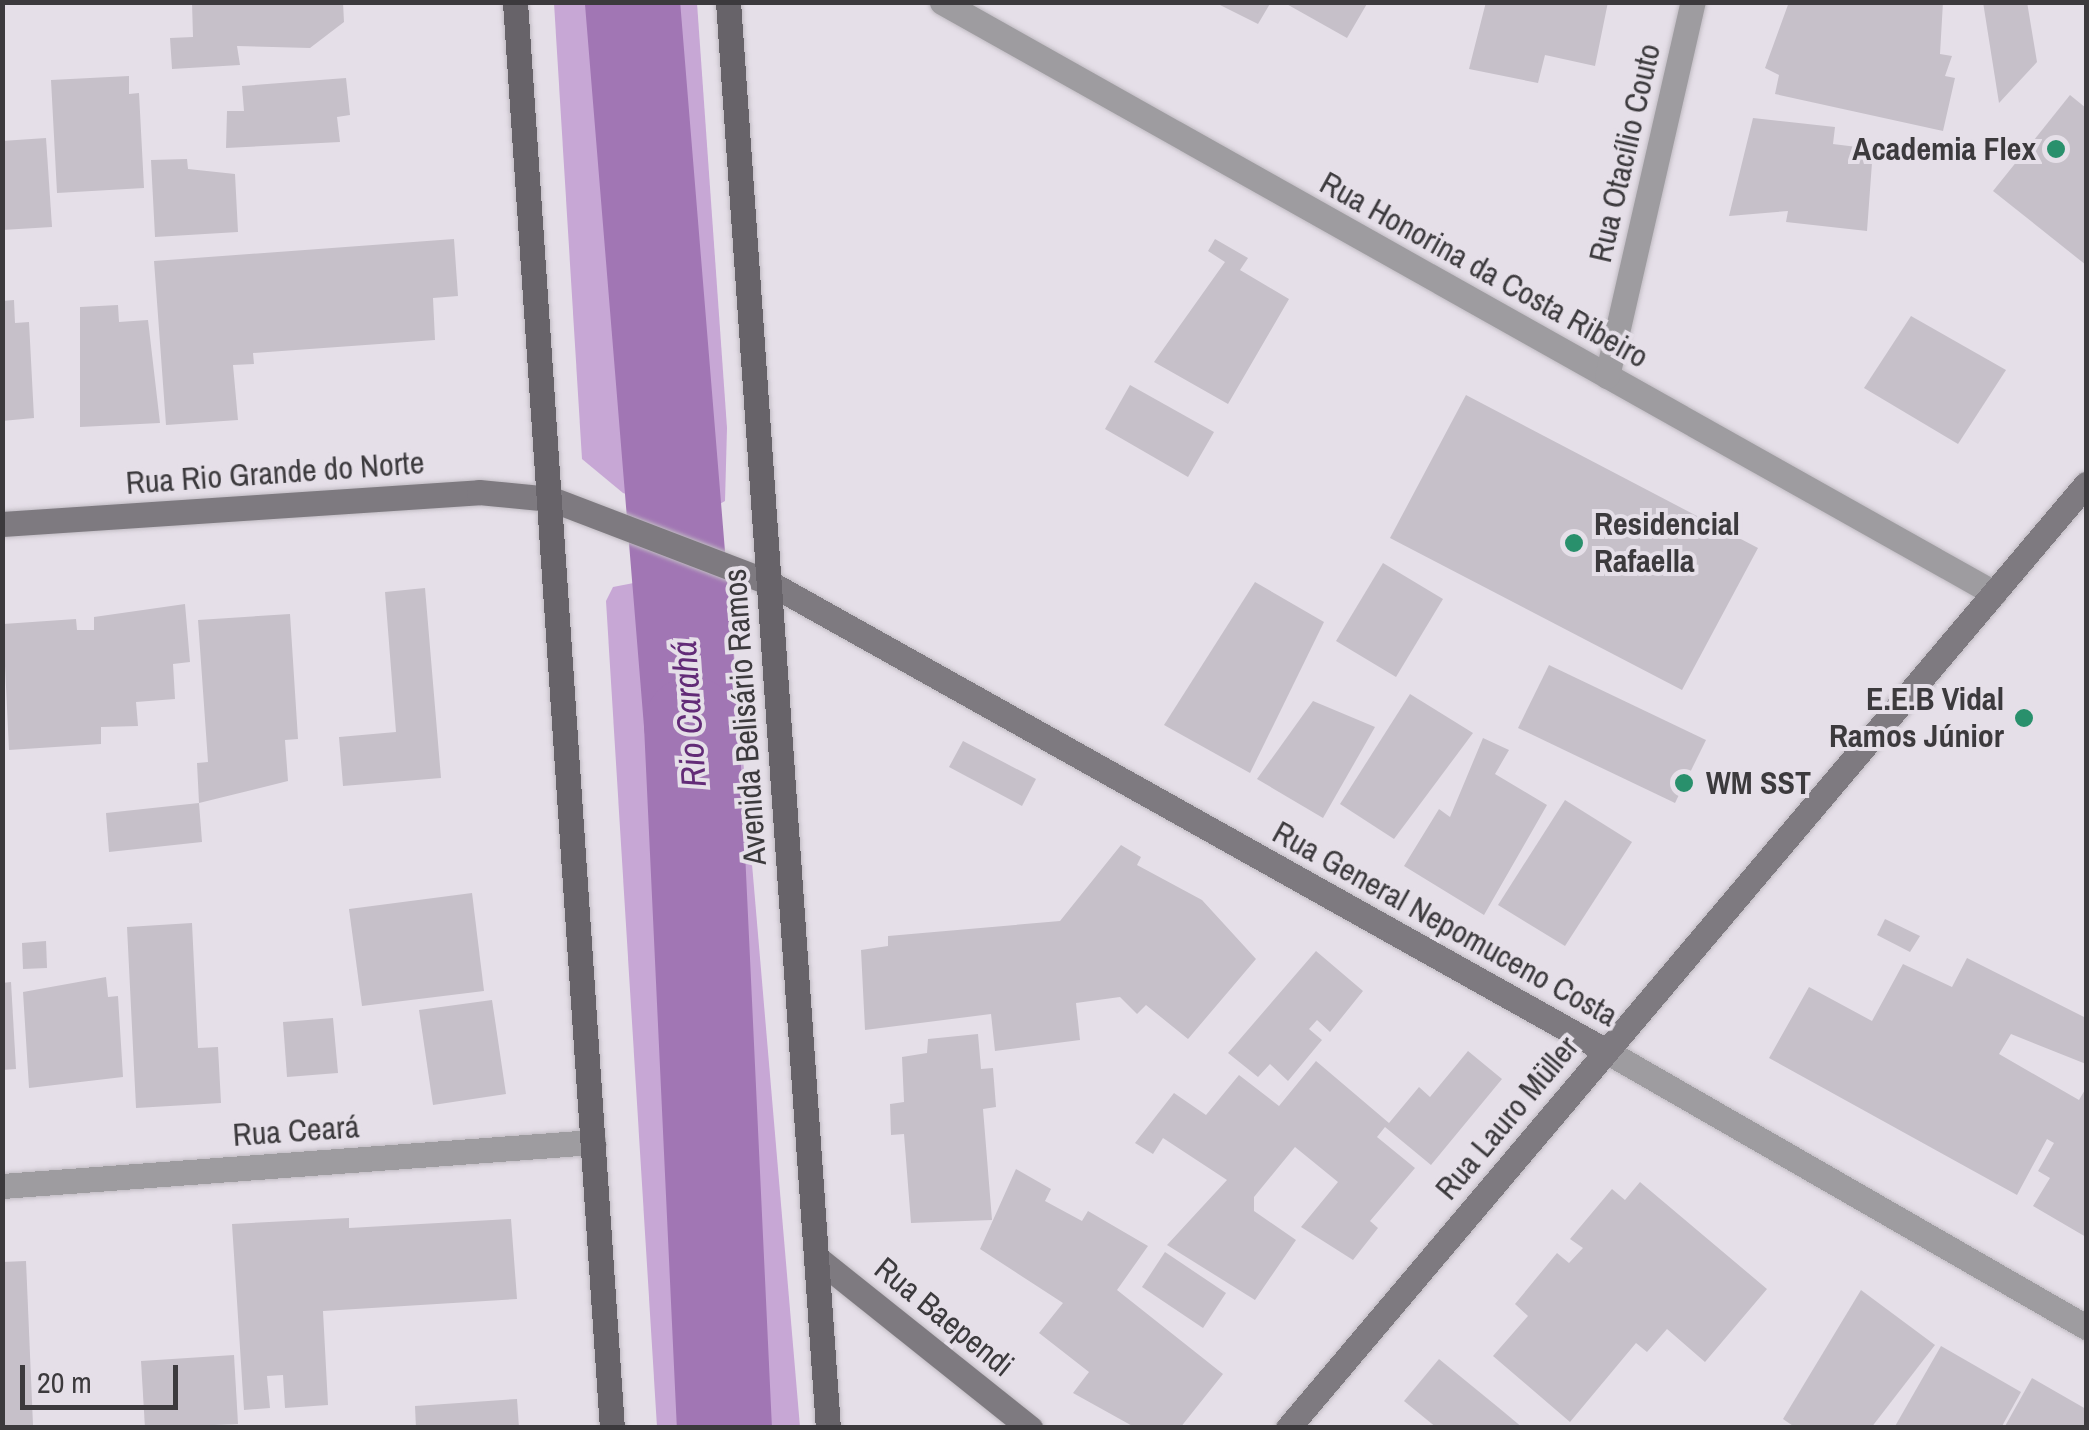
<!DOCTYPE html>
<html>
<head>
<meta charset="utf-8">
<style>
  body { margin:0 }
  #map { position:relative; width:2089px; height:1430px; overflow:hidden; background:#e5dfe8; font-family:"Archivo Narrow",sans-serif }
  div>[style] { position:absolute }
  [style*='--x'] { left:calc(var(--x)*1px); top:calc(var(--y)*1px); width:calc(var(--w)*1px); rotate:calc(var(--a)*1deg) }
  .green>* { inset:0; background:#c7a7d5 }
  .river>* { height:95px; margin:-47.5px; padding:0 47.5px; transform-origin:47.5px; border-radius:47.5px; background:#a176b4 }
  .building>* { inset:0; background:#c6c0c9 }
  .roads { filter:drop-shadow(0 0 2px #c0bbc2) drop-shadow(0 0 2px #c0bbc2) }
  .street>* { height:25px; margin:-12.5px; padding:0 12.5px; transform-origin:12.5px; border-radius:12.5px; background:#9e9ca0 }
  .secondary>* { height:25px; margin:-12.5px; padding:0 12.5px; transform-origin:12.5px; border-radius:12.5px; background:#7e7a80 }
  .primary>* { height:25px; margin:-12.5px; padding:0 12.5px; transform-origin:12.5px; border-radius:12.5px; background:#676369 }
  .dots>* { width:28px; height:28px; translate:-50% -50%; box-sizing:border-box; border:5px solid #e5dfe8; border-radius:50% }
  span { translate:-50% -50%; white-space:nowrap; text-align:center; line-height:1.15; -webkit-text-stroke:8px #e5dfe8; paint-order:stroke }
  .poi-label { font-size:32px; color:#3c3a3d; font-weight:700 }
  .right { translate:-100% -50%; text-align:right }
  .left { translate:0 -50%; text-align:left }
  .street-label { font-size:32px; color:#3c3a3d }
  .water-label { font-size:35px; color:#622b77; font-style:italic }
  .frame { position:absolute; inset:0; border:5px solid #3c3a3d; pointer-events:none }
  .scale { position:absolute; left:20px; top:1365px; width:158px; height:45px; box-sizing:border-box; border:5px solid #3c3a3d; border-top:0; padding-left:12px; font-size:30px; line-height:35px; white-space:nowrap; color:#3c3a3d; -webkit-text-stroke:8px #e5dfe8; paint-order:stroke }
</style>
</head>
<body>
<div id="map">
  <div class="green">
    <div style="clip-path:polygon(554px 3px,697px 3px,727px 428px,725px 501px,697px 517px,623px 493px,582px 459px)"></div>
    <div style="clip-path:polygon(644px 581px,718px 612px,734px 653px,800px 1427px,657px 1427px,606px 601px,613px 587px)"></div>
  </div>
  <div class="river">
    <div style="--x:632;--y:2;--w:724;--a:85.33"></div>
    <div style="--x:691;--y:724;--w:705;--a:87.32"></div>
  </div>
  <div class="building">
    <div style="clip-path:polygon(192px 2px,343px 2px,344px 22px,310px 48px,237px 46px,240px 65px,172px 69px,170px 38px,193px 37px)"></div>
    <div style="clip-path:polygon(1214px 2px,1271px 2px,1258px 24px)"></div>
    <div style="clip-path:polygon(1283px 2px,1368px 2px,1347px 38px)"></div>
    <div style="clip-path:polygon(1486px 2px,1608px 2px,1595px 66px,1545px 55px,1538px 83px,1469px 69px)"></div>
    <div style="clip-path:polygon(1789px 2px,1943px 2px,1940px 54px,1952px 56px,1945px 76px,1955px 78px,1943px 131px,1775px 94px,1779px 75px,1765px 68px)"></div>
    <div style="clip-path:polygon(1983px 2px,2027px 2px,2037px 62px,1999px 103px)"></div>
    <div style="clip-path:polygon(129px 76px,129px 94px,139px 93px,144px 188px,57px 193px,51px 80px)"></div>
    <div style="clip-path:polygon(346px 78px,350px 115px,337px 117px,340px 142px,226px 148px,227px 111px,244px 111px,242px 86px)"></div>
    <div style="clip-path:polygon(2070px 95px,2086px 108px,2086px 265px,1993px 191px)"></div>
    <div style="clip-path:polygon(1753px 118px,1835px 127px,1833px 144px,1873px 149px,1867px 231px,1786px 222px,1788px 211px,1729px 216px)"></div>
    <div style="clip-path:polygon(46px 138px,52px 227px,2px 230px,2px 141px)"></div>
    <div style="clip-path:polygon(187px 159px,188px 169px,235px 174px,238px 232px,155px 237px,151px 160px)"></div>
    <div style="clip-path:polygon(454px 239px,458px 296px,433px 298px,435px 340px,253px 353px,254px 364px,233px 365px,238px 420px,166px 425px,154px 261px)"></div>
    <div style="clip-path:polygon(1215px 239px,1248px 258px,1240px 270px,1289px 299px,1228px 404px,1154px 362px,1225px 262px,1208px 251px)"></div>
    <div style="clip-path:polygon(14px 300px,15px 323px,29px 322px,34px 418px,2px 421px,2px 301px)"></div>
    <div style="clip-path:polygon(118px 305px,119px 322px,148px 320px,160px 423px,80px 427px,80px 307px)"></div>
    <div style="clip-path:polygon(1911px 316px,2006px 370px,1958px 444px,1864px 388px)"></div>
    <div style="clip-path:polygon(1130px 385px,1214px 432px,1188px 477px,1105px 429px)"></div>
    <div style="clip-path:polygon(1466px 395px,1758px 548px,1682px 690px,1390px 538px)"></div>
    <div style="clip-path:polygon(1383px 563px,1443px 599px,1396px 677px,1336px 641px)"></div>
    <div style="clip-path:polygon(1255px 582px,1324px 622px,1250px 773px,1164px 725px)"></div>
    <div style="clip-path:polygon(425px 588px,441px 778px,343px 786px,339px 737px,396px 732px,385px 592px)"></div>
    <div style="clip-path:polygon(185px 604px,190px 662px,173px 664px,175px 699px,136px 702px,138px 726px,101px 727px,101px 744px,9px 750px,3px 624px,76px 619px,77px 630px,94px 630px,94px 617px)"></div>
    <div style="clip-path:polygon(290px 614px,298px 739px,285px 740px,288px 781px,199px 803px,197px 763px,208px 762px,198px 620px)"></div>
    <div style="clip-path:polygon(1549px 665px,1706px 740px,1675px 803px,1518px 728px)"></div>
    <div style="clip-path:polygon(1410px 694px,1473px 733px,1394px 839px,1340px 804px)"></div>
    <div style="clip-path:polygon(1313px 701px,1375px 727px,1323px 818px,1257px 779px)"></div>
    <div style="clip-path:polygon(1483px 738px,1509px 750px,1495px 774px,1547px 805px,1484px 915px,1404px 866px,1439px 809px,1450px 817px)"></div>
    <div style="clip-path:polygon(963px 741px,1036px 779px,1022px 806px,949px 767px)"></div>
    <div style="clip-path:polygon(1565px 800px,1632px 842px,1565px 946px,1498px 905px)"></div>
    <div style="clip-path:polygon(199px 803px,202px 842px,109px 852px,106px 813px)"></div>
    <div style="clip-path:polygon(1121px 845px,1141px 857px,1137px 865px,1202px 900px,1256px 959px,1188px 1039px,1146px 1005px,1137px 1014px,1120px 997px,1076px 1003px,1080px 1040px,995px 1051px,991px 1014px,865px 1030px,861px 950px,888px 946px,888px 936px,1060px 921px)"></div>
    <div style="clip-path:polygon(472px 893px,484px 991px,362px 1006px,349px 909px)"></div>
    <div style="clip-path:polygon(1885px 919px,1920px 936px,1910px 952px,1877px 935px)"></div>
    <div style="clip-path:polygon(192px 923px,198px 1048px,218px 1047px,221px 1103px,136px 1108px,127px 927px)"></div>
    <div style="clip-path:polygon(46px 941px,47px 968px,23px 969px,22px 943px)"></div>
    <div style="clip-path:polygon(1316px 951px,1363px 991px,1330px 1032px,1317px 1020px,1309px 1029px,1322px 1040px,1288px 1081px,1270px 1064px,1258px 1077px,1228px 1053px)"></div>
    <div style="clip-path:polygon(1967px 958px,2086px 1018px,2086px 1064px,2011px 1034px,1999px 1054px,2079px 1100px,2086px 1088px,2086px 1237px,2033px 1206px,2050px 1178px,2038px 1171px,2054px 1143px,2047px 1139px,2017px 1195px,1769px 1058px,1809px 987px,1872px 1021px,1903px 964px,1952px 987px)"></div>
    <div style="clip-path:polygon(106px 977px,108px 997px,118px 996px,123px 1077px,29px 1088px,23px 992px)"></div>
    <div style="clip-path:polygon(11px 982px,16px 1069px,2px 1070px,2px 983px)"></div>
    <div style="clip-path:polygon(492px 1000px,506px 1094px,433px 1105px,419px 1010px)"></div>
    <div style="clip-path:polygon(333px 1018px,338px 1073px,287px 1077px,283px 1022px)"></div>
    <div style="clip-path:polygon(978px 1034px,981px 1069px,993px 1068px,996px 1107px,983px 1109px,992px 1220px,911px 1223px,904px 1134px,891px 1135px,890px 1104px,904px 1102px,902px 1057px,927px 1053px,928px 1039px)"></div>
    <div style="clip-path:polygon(1468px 1051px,1502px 1079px,1431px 1165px,1385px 1127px,1377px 1137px,1415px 1168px,1370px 1221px,1378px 1228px,1353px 1260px,1301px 1227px,1338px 1182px,1295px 1147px,1254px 1197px,1254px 1211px,1296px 1240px,1255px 1300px,1167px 1245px,1227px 1180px,1163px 1138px,1153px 1154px,1135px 1143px,1174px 1093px,1206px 1115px,1239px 1075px,1279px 1106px,1316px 1061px,1389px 1123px,1419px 1087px,1430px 1097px)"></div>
    <div style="clip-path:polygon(1016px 1169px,1051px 1189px,1045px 1201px,1082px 1221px,1088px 1211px,1148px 1246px,1117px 1290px,1223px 1374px,1180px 1428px,1136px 1428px,1073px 1393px,1089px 1372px,1039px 1333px,1063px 1303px,980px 1249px)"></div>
    <div style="clip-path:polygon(1640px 1182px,1767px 1289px,1705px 1362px,1667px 1329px,1647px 1352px,1636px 1343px,1570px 1422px,1493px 1356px,1528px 1316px,1515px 1304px,1557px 1253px,1569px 1263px,1583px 1248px,1570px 1239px,1612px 1189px,1625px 1200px)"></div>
    <div style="clip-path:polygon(349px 1218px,349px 1228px,511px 1219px,517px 1299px,323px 1311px,328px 1405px,285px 1408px,283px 1375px,267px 1376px,270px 1408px,244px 1410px,232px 1224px)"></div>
    <div style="clip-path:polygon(1165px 1252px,1226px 1293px,1203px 1328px,1142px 1287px)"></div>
    <div style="clip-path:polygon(26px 1261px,33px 1425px,2px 1426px,2px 1262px)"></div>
    <div style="clip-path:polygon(1861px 1290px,1935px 1345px,1871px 1428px,1796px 1428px,1783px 1419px)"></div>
    <div style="clip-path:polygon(1941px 1346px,2021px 1392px,2001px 1428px,1894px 1428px)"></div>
    <div style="clip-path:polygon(234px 1355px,238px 1424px,145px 1428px,141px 1361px)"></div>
    <div style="clip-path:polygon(1439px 1359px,1499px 1408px,1523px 1428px,1437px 1428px,1404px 1401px)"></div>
    <div style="clip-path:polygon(2032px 1378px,2086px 1409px,2086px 1428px,2004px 1428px)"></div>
    <div style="clip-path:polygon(517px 1399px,519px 1428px,416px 1428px,415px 1406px)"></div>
  </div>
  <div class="roads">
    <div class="street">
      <div style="--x:942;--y:2;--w:1207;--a:29.33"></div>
      <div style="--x:1607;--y:376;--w:384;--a:-77.1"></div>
      <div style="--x:1606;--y:1051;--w:554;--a:29.9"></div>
      <div style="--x:2;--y:1186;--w:593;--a:-4.26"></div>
    </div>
    <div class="secondary">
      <div style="--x:2;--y:524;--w:478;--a:-3.8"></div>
      <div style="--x:479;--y:492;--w:72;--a:5.6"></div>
      <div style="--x:551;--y:499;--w:232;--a:20.9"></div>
      <div style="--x:768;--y:582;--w:960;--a:29.23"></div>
      <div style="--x:817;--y:1258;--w:273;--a:38.6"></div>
      <div style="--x:1288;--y:1428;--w:1236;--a:-49.79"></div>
    </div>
    <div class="primary">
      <div style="--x:515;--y:2;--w:1429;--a:86.11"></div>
      <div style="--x:728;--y:2;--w:1430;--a:85.99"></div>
    </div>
  </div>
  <div class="dots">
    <div style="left:2056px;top:149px;background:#29906c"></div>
    <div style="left:1574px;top:543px;background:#29906c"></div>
    <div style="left:2024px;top:718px;background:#29906c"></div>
    <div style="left:1684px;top:783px;background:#29906c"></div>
  </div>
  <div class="poi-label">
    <span class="right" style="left:2036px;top:149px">Academia Flex</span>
    <span class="left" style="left:1594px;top:543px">Residencial<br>Rafaella</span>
    <span class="right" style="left:2004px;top:718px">E.E.B Vidal<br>Ramos Júnior</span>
    <span class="left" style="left:1706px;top:783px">WM SST</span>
  </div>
  <div class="street-label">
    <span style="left:1625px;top:153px;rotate:-77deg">Rua Otacílio Couto</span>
    <span style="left:1484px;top:270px;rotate:29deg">Rua Honorina da Costa Ribeiro</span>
    <span style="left:275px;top:473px;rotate:-4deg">Rua Rio Grande do Norte</span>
    <span style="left:745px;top:717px;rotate:-94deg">Avenida Belisário Ramos</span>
    <span style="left:1445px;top:924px;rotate:29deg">Rua General Nepomuceno Costa</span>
    <span style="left:1507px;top:1118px;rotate:-50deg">Rua Lauro Müller</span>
    <span style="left:296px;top:1131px;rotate:-4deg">Rua Ceará</span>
    <span style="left:944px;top:1317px;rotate:39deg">Rua Baependi</span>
  </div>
  <div class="water-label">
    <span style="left:689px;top:714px;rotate:-94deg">Rio Carahá</span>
  </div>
  <div class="frame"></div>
  <div class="scale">20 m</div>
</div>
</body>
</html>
